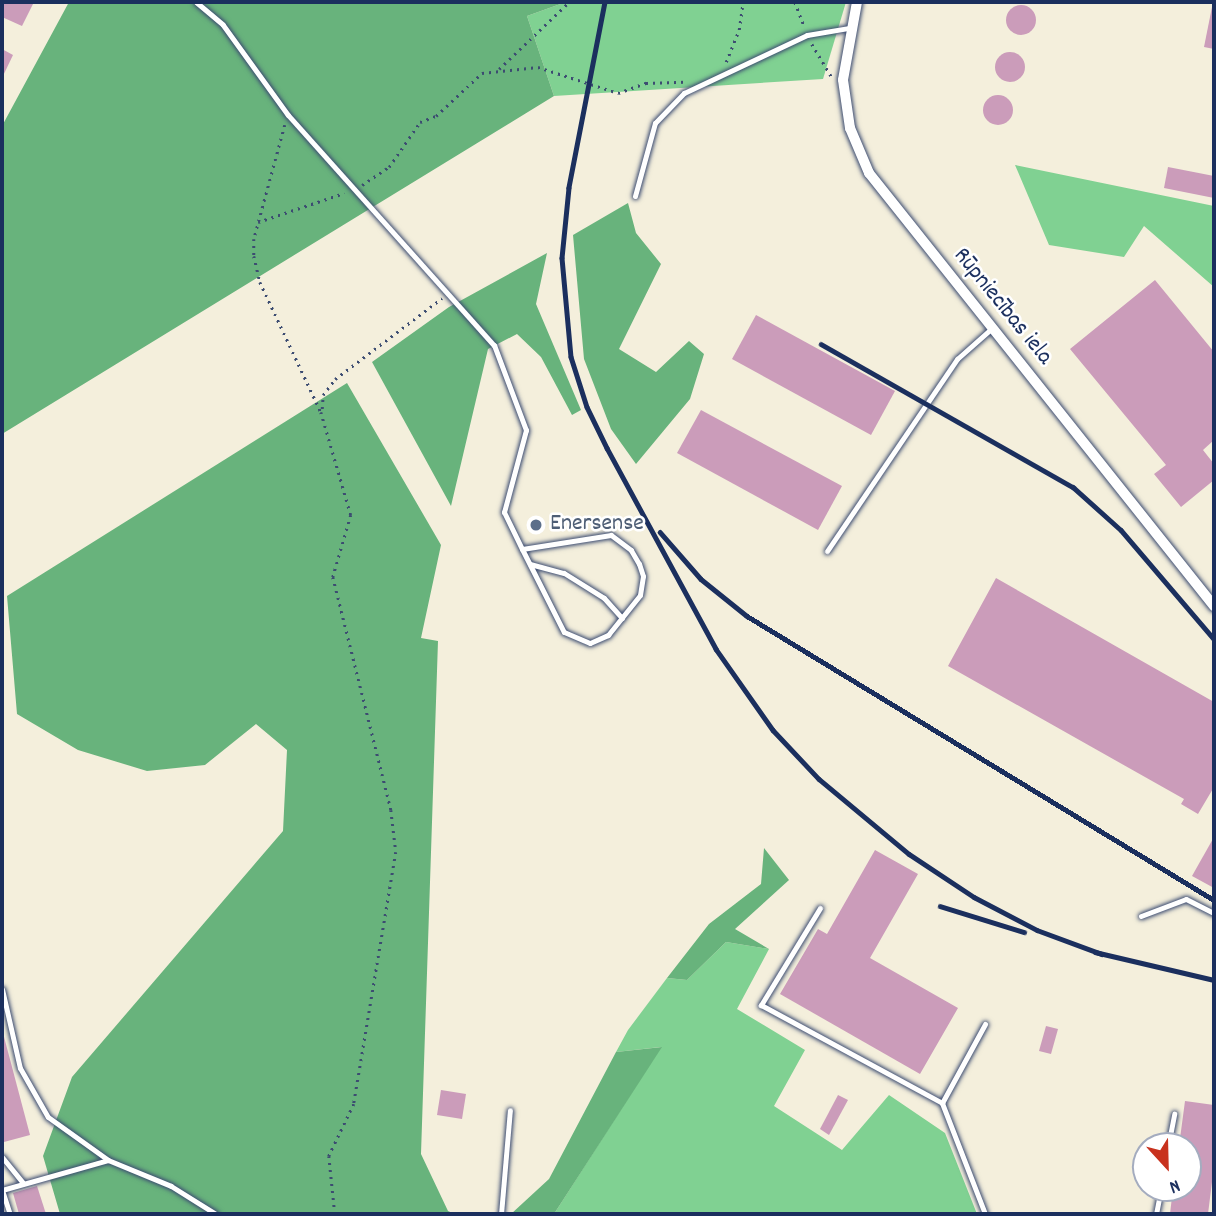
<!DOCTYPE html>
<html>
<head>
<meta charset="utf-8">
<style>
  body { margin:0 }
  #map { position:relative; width:1216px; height:1216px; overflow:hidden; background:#f4efdc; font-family:Dekko,sans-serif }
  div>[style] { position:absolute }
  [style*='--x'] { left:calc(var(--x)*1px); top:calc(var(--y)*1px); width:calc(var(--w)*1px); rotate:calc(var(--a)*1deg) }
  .green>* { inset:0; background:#80d192 }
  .forest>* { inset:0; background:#68b37c }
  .building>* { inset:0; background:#cb9cba }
  .round { border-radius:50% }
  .path>* { height:2.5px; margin-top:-1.25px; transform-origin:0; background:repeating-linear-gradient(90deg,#3c4c71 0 2px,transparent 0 7px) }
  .roads { filter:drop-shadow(0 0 2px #3c4c71) drop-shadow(0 0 2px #3c4c71) }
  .lane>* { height:5px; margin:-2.5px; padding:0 2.5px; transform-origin:2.5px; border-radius:2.5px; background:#fff }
  .street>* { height:10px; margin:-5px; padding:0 5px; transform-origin:5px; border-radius:5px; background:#fff }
  .rail>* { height:4.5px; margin:-2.25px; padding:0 2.25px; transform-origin:2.25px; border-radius:2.25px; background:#1b2f5e }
  .dots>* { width:19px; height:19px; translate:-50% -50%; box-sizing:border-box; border:4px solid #fff; border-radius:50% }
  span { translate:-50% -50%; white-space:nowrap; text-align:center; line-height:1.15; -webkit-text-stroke:5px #fff; paint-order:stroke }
  .street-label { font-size:24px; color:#1b2f5e }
  .service-label { font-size:24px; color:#4e5e75 }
  .left { translate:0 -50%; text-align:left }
  .frame { position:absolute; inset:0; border:4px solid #1b2f5e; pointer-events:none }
  .north { position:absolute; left:1132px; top:1132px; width:70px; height:70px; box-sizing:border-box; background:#fff; border:2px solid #a4acbf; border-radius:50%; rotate:158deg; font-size:19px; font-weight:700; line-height:28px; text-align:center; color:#1b2f5e }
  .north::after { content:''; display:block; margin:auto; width:24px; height:32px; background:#c8321e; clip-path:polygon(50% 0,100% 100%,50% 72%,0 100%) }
</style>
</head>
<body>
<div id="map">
  <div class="green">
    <div style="clip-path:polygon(566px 2px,846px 2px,823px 79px,554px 96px,527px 16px)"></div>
    <div style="clip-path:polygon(1015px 165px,1214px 206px,1214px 287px,1144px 226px,1124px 257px,1049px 245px)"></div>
    <div style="clip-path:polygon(726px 942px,769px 949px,737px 1009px,805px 1050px,774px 1106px,842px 1150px,889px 1095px,945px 1133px,977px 1214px,554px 1214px,661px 1047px,616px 1052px,628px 1030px,667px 978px,687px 980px)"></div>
  </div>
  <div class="forest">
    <div style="clip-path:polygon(69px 2px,566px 2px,527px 16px,554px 96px,2px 434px,2px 126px)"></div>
    <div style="clip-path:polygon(628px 203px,636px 233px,661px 264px,619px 349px,656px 372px,689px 341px,704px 354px,690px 399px,636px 464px,611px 429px,584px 359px,573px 235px)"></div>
    <div style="clip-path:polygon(547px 253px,536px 304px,581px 410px,572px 415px,541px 357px,517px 334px,488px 349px,451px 506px,372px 362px,449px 307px)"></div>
    <div style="clip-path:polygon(347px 383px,441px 545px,421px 638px,438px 641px,421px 1154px,448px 1211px,455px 1214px,60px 1214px,43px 1156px,72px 1077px,283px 831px,287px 750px,256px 724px,205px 765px,147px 771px,78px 750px,17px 714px,7px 596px)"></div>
    <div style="clip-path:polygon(764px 848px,789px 880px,735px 929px,769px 949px,726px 942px,687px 980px,667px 978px,709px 924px,761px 884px)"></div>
    <div style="clip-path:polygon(662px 1047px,554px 1214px,511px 1214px,549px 1179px,616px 1052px)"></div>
  </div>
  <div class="building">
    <div style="clip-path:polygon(2px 2px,34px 2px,22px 26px,2px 17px)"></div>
    <div style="clip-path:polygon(1213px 2px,1214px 2px,1214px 49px,1204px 47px)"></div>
    <div class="round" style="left:1006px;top:5px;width:30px;height:30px"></div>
    <div style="clip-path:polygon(2px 49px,13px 55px,2px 78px)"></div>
    <div class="round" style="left:995px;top:52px;width:30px;height:30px"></div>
    <div class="round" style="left:983px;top:95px;width:30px;height:30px"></div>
    <div style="clip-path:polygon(1168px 167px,1214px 176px,1214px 198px,1164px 188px)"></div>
    <div style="clip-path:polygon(1155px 280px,1214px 352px,1214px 440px,1203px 450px,1214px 464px,1214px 480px,1181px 507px,1154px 474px,1166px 465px,1070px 349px)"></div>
    <div style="clip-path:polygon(756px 315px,895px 391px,871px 435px,732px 359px)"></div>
    <div style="clip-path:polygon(701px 410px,842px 486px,818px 530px,677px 453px)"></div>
    <div style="clip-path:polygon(996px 578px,1214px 702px,1214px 787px,1198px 814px,1181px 804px,1184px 799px,948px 666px)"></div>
    <div style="clip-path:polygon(1214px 837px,1214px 888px,1192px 876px)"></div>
    <div style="clip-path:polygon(875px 850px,918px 874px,870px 958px,958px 1008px,920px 1074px,780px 994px,818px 929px,827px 934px)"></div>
    <div style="clip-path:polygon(1046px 1026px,1058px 1029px,1051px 1054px,1039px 1051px)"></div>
    <div style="clip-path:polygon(3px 1033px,30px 1135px,4px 1142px,2px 1135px)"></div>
    <div style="clip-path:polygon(441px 1090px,466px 1094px,462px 1119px,437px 1115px)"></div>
    <div style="clip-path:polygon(838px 1095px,848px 1100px,829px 1135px,820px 1129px)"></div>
    <div style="clip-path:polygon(1185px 1101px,1214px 1105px,1214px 1166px,1208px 1214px,1170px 1214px,1173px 1188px,1188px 1188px,1188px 1146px,1179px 1146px)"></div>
    <div style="clip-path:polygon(37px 1186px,46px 1214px,19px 1214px,13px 1193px)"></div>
  </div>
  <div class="path">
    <div style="--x:795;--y:2;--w:25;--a:69"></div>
    <div style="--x:812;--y:44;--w:41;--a:59"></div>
    <div style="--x:726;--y:62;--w:35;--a:-68"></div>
    <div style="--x:739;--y:30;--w:28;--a:-82"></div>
    <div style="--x:499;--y:69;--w:97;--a:-43.7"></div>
    <div style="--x:285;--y:125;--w:118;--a:105.2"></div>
    <div style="--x:254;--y:239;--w:17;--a:90"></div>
    <div style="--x:254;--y:256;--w:27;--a:77"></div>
    <div style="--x:260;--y:282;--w:144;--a:64.9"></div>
    <div style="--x:321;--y:412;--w:107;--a:73.8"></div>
    <div style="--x:351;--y:515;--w:65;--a:106.2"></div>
    <div style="--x:333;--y:577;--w:240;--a:76"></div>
    <div style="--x:391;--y:810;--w:42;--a:83.2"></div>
    <div style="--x:396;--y:852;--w:255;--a:99.5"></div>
    <div style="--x:354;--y:1104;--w:58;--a:115.7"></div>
    <div style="--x:329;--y:1156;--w:58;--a:84.1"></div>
    <div style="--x:362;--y:185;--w:32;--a:-34"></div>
    <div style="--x:389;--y:167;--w:55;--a:-55.4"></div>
    <div style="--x:420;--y:122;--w:17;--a:-21"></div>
    <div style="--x:436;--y:116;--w:63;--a:-43.1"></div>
    <div style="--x:482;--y:73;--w:56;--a:-6.1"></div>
    <div style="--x:538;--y:67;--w:84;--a:18"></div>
    <div style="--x:618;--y:93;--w:30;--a:-20"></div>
    <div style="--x:646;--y:83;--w:38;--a:-2"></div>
    <div style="--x:258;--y:222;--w:91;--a:-18.6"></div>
    <div style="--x:322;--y:409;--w:14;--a:-86"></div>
    <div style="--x:323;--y:395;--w:20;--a:-53"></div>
    <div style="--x:335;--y:379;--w:134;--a:-37.1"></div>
  </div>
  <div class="roads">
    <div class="lane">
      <div style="--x:196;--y:2;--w:35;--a:40"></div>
      <div style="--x:223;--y:25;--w:111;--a:54.2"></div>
      <div style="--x:288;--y:115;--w:309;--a:48.2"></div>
      <div style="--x:494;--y:345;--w:91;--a:69.4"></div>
      <div style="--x:526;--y:430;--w:85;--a:105"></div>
      <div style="--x:504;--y:512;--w:41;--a:64.1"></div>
      <div style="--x:522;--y:549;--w:93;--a:63.2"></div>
      <div style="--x:564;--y:632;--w:28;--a:23"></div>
      <div style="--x:590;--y:643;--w:20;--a:-24"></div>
      <div style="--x:608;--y:635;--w:51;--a:-51.3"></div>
      <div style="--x:640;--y:595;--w:19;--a:-81"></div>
      <div style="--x:643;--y:576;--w:13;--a:-108"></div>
      <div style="--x:639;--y:564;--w:16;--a:-120"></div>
      <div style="--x:631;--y:550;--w:25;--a:-143"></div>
      <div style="--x:611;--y:535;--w:90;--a:171.1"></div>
      <div style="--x:635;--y:196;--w:76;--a:-74.7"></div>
      <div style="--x:655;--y:123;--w:42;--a:-46"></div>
      <div style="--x:684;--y:93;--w:136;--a:-25.2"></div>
      <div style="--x:807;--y:35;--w:43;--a:-9.5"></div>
      <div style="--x:827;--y:551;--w:232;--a:-55.9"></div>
      <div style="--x:957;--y:359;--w:47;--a:-41.5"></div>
      <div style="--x:530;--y:564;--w:35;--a:15"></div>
      <div style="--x:564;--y:573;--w:47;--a:32"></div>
      <div style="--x:604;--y:598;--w:27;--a:48"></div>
      <div style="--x:820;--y:908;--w:114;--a:121.3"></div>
      <div style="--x:761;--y:1005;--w:206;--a:28.4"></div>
      <div style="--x:942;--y:1103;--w:119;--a:68.8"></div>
      <div style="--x:1141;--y:916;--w:48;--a:-20.7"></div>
      <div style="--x:1186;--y:899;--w:31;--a:27"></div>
      <div style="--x:2;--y:989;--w:81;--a:77.2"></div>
      <div style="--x:20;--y:1068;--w:56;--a:60.3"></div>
      <div style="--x:48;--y:1117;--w:74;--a:35.6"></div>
      <div style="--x:108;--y:1160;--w:68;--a:22.4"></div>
      <div style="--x:171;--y:1186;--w:53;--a:31.9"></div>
      <div style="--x:942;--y:1103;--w:90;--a:-61.4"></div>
      <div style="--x:1168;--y:1146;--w:33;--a:-79"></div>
      <div style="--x:2;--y:1157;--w:33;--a:51"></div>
      <div style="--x:2;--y:1190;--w:110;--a:-15.8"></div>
      <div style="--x:2;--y:1190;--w:25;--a:72"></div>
      <div style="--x:501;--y:1214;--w:104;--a:-85.1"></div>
      <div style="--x:1156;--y:1214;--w:26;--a:-79"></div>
    </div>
    <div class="street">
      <div style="--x:857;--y:2;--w:79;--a:100.2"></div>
      <div style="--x:843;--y:80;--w:49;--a:81.7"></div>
      <div style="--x:850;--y:128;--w:49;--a:67.1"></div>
      <div style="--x:869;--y:173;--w:554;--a:51.45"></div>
    </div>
  </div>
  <div class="rail">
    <div style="--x:605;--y:2;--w:189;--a:101"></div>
    <div style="--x:569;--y:188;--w:70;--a:95.7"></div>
    <div style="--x:562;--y:258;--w:99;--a:84.8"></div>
    <div style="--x:571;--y:357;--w:52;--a:72.3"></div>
    <div style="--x:587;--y:407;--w:46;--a:64"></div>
    <div style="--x:607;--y:448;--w:229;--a:61.5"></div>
    <div style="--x:716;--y:649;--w:99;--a:54.9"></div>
    <div style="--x:773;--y:730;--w:67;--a:46.8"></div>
    <div style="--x:819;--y:779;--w:117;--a:39.8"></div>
    <div style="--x:909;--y:854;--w:78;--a:33.5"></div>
    <div style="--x:974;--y:897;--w:71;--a:27.6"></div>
    <div style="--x:1037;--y:930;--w:69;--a:20.3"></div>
    <div style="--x:821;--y:344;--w:290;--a:29.6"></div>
    <div style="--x:1073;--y:487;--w:64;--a:41.9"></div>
    <div style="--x:1121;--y:530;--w:143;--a:49.5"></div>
    <div style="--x:660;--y:532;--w:62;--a:48.9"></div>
    <div style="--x:701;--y:579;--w:59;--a:38.8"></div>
    <div style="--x:747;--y:616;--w:547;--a:31.31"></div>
    <div style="--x:940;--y:906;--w:88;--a:17.2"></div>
    <div style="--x:1095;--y:952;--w:122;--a:13.2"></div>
  </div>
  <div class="dots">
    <div style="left:536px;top:525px;background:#5c6f8a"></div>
  </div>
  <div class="street-label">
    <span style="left:1002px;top:307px;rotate:51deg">Rūpniecības iela</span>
  </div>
  <div class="service-label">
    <span class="left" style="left:550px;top:525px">Enersense</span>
  </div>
  <div class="frame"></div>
  <div class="north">N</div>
</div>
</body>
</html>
